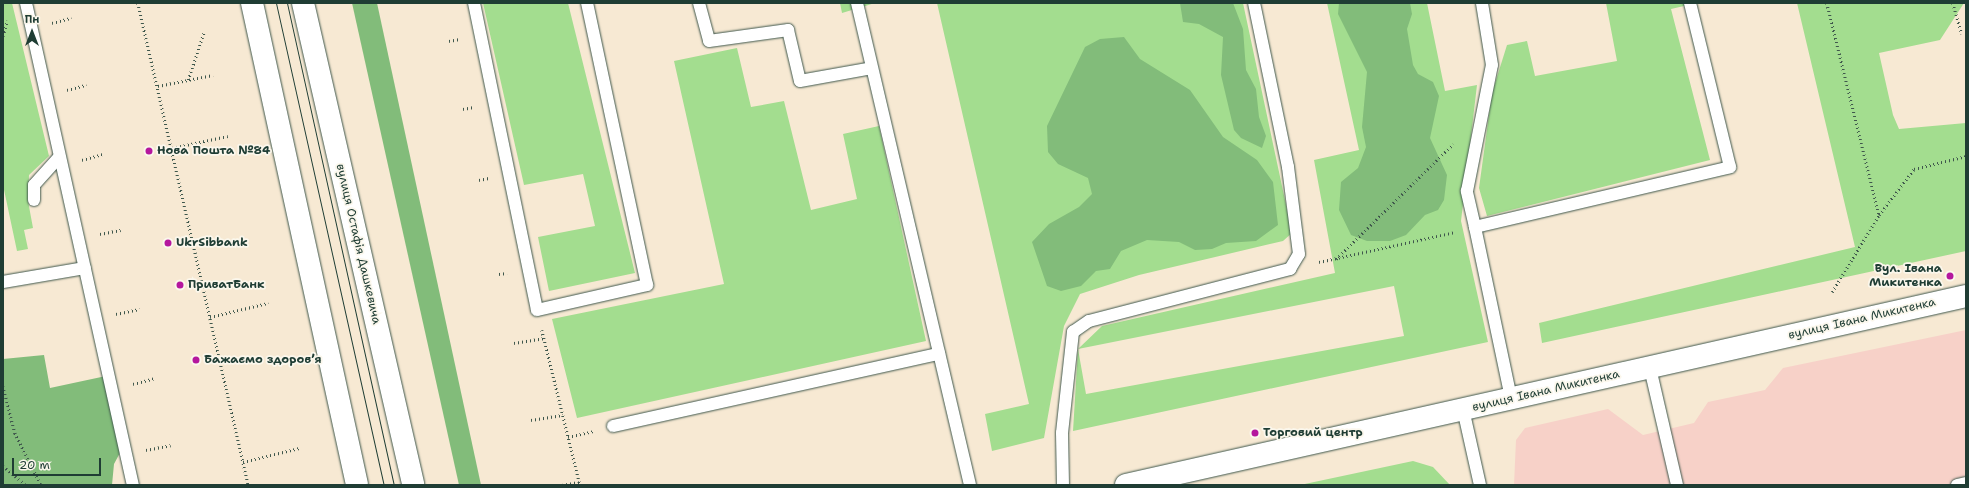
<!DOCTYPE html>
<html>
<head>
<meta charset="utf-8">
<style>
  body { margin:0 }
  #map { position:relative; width:1969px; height:488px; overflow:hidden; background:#f7e9d3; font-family:"Shantell Sans",sans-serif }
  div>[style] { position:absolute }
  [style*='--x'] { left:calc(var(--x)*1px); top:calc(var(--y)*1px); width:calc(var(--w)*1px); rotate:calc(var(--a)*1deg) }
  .built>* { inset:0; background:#f7d1c8 }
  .green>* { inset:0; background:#a3dd8f }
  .forest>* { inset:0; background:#82bc7a }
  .path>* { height:2.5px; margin-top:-1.25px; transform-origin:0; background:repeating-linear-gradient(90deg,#3f574c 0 1px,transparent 0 4px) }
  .roads { filter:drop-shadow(0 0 1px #3f574c) drop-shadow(0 0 1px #3f574c) }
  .service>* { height:12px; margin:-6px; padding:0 6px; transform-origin:6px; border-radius:6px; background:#fff }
  .minor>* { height:22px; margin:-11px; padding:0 11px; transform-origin:11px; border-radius:11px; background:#fff }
  .tertiary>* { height:22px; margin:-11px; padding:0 11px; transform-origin:11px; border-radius:11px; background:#fff }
  .tram>* { height:1px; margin:-0.5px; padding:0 0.5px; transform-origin:0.5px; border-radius:0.5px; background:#1f3d34 }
  .dots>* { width:11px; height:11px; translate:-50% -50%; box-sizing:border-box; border:2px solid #fbf7ec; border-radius:50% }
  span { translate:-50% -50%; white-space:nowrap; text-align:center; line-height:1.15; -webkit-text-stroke:3.5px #fbf7ec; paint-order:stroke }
  .poi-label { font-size:12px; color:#1f3d34; font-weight:700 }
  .left { translate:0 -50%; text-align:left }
  .right { translate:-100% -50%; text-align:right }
  .street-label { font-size:12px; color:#1f3d34 }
  .frame { position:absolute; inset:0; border:4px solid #1f3d34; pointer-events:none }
  .north { position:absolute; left:12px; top:12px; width:40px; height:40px; -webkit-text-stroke:3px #fbf7ec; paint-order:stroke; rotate:0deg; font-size:11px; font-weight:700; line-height:16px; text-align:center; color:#1f3d34 }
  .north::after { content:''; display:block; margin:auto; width:14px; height:18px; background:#1f3d34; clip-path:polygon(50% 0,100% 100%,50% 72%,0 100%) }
  .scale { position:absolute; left:12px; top:458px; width:89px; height:18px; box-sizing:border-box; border:2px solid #1f3d34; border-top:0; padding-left:5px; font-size:12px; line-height:14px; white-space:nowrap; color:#1f3d34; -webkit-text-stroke:3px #fbf7ec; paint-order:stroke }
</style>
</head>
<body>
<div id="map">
  <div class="built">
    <div style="clip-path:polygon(1966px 330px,1966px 485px,1514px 485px,1516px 440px,1525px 428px,1608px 409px,1643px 435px,1694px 423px,1708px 402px,1765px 390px,1783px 368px)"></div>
  </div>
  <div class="green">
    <div style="clip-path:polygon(3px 3px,12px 3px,49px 156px,29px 175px,28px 201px,33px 228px,24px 230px,28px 249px,17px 251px,3px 185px)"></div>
    <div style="clip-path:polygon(483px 3px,568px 3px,635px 273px,549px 291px,538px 237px,595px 226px,583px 174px,524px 185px)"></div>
    <div style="clip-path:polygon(840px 3px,875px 3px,842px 13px)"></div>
    <div style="clip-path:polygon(937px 3px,1243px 3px,1292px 233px,1283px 241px,1139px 275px,1080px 294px,1064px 326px,1044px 438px,992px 451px,985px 414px,1029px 404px)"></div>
    <div style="clip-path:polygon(evenodd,1327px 3px,1427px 3px,1445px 91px,1477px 85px,1461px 221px,1488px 342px,1073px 431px,1078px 349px,1102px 326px,1335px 273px,1314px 160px,1359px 150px,1327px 3px,1394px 286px,1404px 336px,1086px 394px,1078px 349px,1394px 286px)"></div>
    <div style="clip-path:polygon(1606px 3px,1697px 3px,1671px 9px,1710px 160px,1487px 216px,1479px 188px,1492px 93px,1507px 45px,1527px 41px,1535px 76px,1617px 61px)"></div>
    <div style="clip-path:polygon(1797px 3px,1964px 3px,1940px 40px,1879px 53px,1893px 115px,1899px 129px,1966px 123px,1966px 251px,1542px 343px,1539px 323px,1855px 247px)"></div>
    <div style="clip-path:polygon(737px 48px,751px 107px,784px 101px,811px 210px,857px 199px,843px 134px,879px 126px,926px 341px,577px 418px,552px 319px,724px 284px,674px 61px)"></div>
    <div style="clip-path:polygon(1413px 461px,1433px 467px,1450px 485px,1300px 485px)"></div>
  </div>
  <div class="forest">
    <div style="clip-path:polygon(352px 3px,377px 3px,481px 485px,459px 485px)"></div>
    <div style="clip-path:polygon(1180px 3px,1233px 3px,1243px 29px,1246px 70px,1256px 89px,1259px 117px,1266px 136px,1262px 148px,1241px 138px,1234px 130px,1221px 75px,1223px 37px,1199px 24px,1183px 22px)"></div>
    <div style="clip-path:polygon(1339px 3px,1410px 3px,1412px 14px,1407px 29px,1413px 65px,1418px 74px,1433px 82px,1439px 96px,1430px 138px,1447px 175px,1444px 200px,1438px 210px,1425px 215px,1406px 235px,1390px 241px,1367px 241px,1351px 235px,1339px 210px,1341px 182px,1358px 168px,1366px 147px,1362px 127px,1367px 72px,1338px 14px)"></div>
    <div style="clip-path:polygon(1124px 37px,1140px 59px,1190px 90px,1223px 137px,1257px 160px,1273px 182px,1278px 225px,1256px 241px,1226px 243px,1212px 249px,1195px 250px,1179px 242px,1147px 240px,1121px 251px,1110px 269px,1096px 271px,1081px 286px,1061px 291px,1047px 286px,1032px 242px,1049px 224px,1079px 207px,1092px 194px,1088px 178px,1058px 164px,1048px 152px,1047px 126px,1085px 47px,1100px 39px)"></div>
    <div style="clip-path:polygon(44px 355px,50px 388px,106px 376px,121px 451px,114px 464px,112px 485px,3px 485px,3px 359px)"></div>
  </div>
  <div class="path">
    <div style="--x:138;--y:3;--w:494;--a:77.1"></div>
    <div style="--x:1827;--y:3;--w:218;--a:76.2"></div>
    <div style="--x:1953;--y:3;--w:32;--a:74"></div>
    <div style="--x:52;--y:23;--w:20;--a:-15"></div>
    <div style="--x:3;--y:36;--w:16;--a:-75"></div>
    <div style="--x:449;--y:41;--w:11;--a:-10"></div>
    <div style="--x:188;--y:80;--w:51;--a:-71.6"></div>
    <div style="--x:158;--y:86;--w:56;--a:-11.3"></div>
    <div style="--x:67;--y:90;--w:20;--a:-15"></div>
    <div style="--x:463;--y:109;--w:11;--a:-10"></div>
    <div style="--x:172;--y:148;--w:57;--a:-12.1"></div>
    <div style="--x:82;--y:160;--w:22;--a:-16"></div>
    <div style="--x:479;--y:180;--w:10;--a:-11"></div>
    <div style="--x:100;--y:234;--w:21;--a:-11"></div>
    <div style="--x:1336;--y:259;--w:164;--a:-44.5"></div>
    <div style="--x:1319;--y:262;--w:139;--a:-12.4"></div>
    <div style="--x:499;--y:274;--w:8;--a:-7"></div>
    <div style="--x:1832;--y:292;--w:90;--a:-58.6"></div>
    <div style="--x:1879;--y:215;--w:58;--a:-52.7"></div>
    <div style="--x:1914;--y:169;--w:54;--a:-14"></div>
    <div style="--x:116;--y:314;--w:24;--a:-12"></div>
    <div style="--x:210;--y:317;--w:60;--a:-13.6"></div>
    <div style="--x:542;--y:330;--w:160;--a:76.2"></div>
    <div style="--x:514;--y:343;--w:30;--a:-9"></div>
    <div style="--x:133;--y:384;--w:23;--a:-15"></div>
    <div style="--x:3;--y:386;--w:49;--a:75.7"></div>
    <div style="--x:15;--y:433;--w:58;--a:63.4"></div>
    <div style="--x:531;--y:420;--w:32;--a:-9"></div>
    <div style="--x:568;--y:437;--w:26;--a:-13"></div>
    <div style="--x:146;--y:450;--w:25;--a:-11"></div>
    <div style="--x:243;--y:462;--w:58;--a:-14"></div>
    <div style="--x:3;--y:466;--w:30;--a:40"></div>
    <div style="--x:562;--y:485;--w:17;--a:-10"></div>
  </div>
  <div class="roads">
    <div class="service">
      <div style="--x:26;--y:3;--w:494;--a:77.5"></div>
      <div style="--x:474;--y:3;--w:313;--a:78.4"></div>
      <div style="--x:537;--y:310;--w:113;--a:-12.8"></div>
      <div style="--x:647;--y:285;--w:288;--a:-102"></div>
      <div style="--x:699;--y:3;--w:39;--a:75"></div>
      <div style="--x:709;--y:41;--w:80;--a:-7.9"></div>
      <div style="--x:788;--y:30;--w:52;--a:76.8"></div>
      <div style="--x:800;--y:81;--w:73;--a:-10.2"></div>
      <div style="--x:857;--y:3;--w:495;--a:76.8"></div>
      <div style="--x:34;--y:200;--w:15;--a:-90"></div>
      <div style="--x:34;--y:185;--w:38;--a:-48"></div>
      <div style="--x:1475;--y:227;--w:37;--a:-103"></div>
      <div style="--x:1467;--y:191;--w:128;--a:-78.8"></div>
      <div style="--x:1492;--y:65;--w:63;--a:-99.2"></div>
      <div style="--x:3;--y:282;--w:83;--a:-9.7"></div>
      <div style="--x:1650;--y:368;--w:120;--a:77"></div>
      <div style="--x:1511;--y:398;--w:175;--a:-101.9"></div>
      <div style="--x:1475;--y:227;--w:262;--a:-13.2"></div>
      <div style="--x:1730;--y:167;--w:169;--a:-103.7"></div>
      <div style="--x:1463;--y:409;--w:78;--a:77.4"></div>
      <div style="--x:613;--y:426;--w:334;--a:-12.5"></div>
      <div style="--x:1063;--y:485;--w:52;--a:-91.1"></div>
      <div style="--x:1062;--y:433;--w:102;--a:-83.8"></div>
      <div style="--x:1073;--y:332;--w:19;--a:-35"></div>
      <div style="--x:1089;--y:321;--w:208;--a:-14.5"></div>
      <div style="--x:1290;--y:269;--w:17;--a:-59"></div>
      <div style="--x:1299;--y:254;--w:88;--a:-97.2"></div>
      <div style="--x:1288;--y:167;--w:167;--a:-101.7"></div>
      <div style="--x:1957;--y:485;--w:9;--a:-13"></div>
    </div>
    <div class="minor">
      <div style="--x:1126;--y:485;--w:861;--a:-12.68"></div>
    </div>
    <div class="tertiary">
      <div style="--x:252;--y:3;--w:493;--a:77.7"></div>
      <div style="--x:303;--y:3;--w:494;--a:77.1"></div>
    </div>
  </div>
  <div class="tram">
    <div style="--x:276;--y:3;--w:494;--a:77.4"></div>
    <div style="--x:287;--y:3;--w:494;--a:77.5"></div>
  </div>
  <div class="dots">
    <div style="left:149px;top:151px;background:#b5179e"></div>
    <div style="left:168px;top:243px;background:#b5179e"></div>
    <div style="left:1950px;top:276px;background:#b5179e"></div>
    <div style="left:180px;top:285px;background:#b5179e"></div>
    <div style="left:196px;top:360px;background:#b5179e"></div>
    <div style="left:1255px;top:433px;background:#b5179e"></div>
  </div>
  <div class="poi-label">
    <span class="left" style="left:157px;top:151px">Нова Пошта №84</span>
    <span class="left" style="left:176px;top:243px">UkrSibbank</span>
    <span class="right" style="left:1942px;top:276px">Вул. Івана<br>Микитенка</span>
    <span class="left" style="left:188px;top:285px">ПриватБанк</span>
    <span class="left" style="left:204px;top:360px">Бажаємо здоровʼя</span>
    <span class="left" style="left:1263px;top:433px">Торговий центр</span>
  </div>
  <div class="street-label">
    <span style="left:358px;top:244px;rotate:77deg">вулиця Остафія Дашкевича</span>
    <span style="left:1862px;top:319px;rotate:-13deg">вулиця Івана Микитенка</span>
    <span style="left:1546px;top:391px;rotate:-13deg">вулиця Івана Микитенка</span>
  </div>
  <div class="frame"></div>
  <div class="north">Пн</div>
  <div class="scale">20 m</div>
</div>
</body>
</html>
